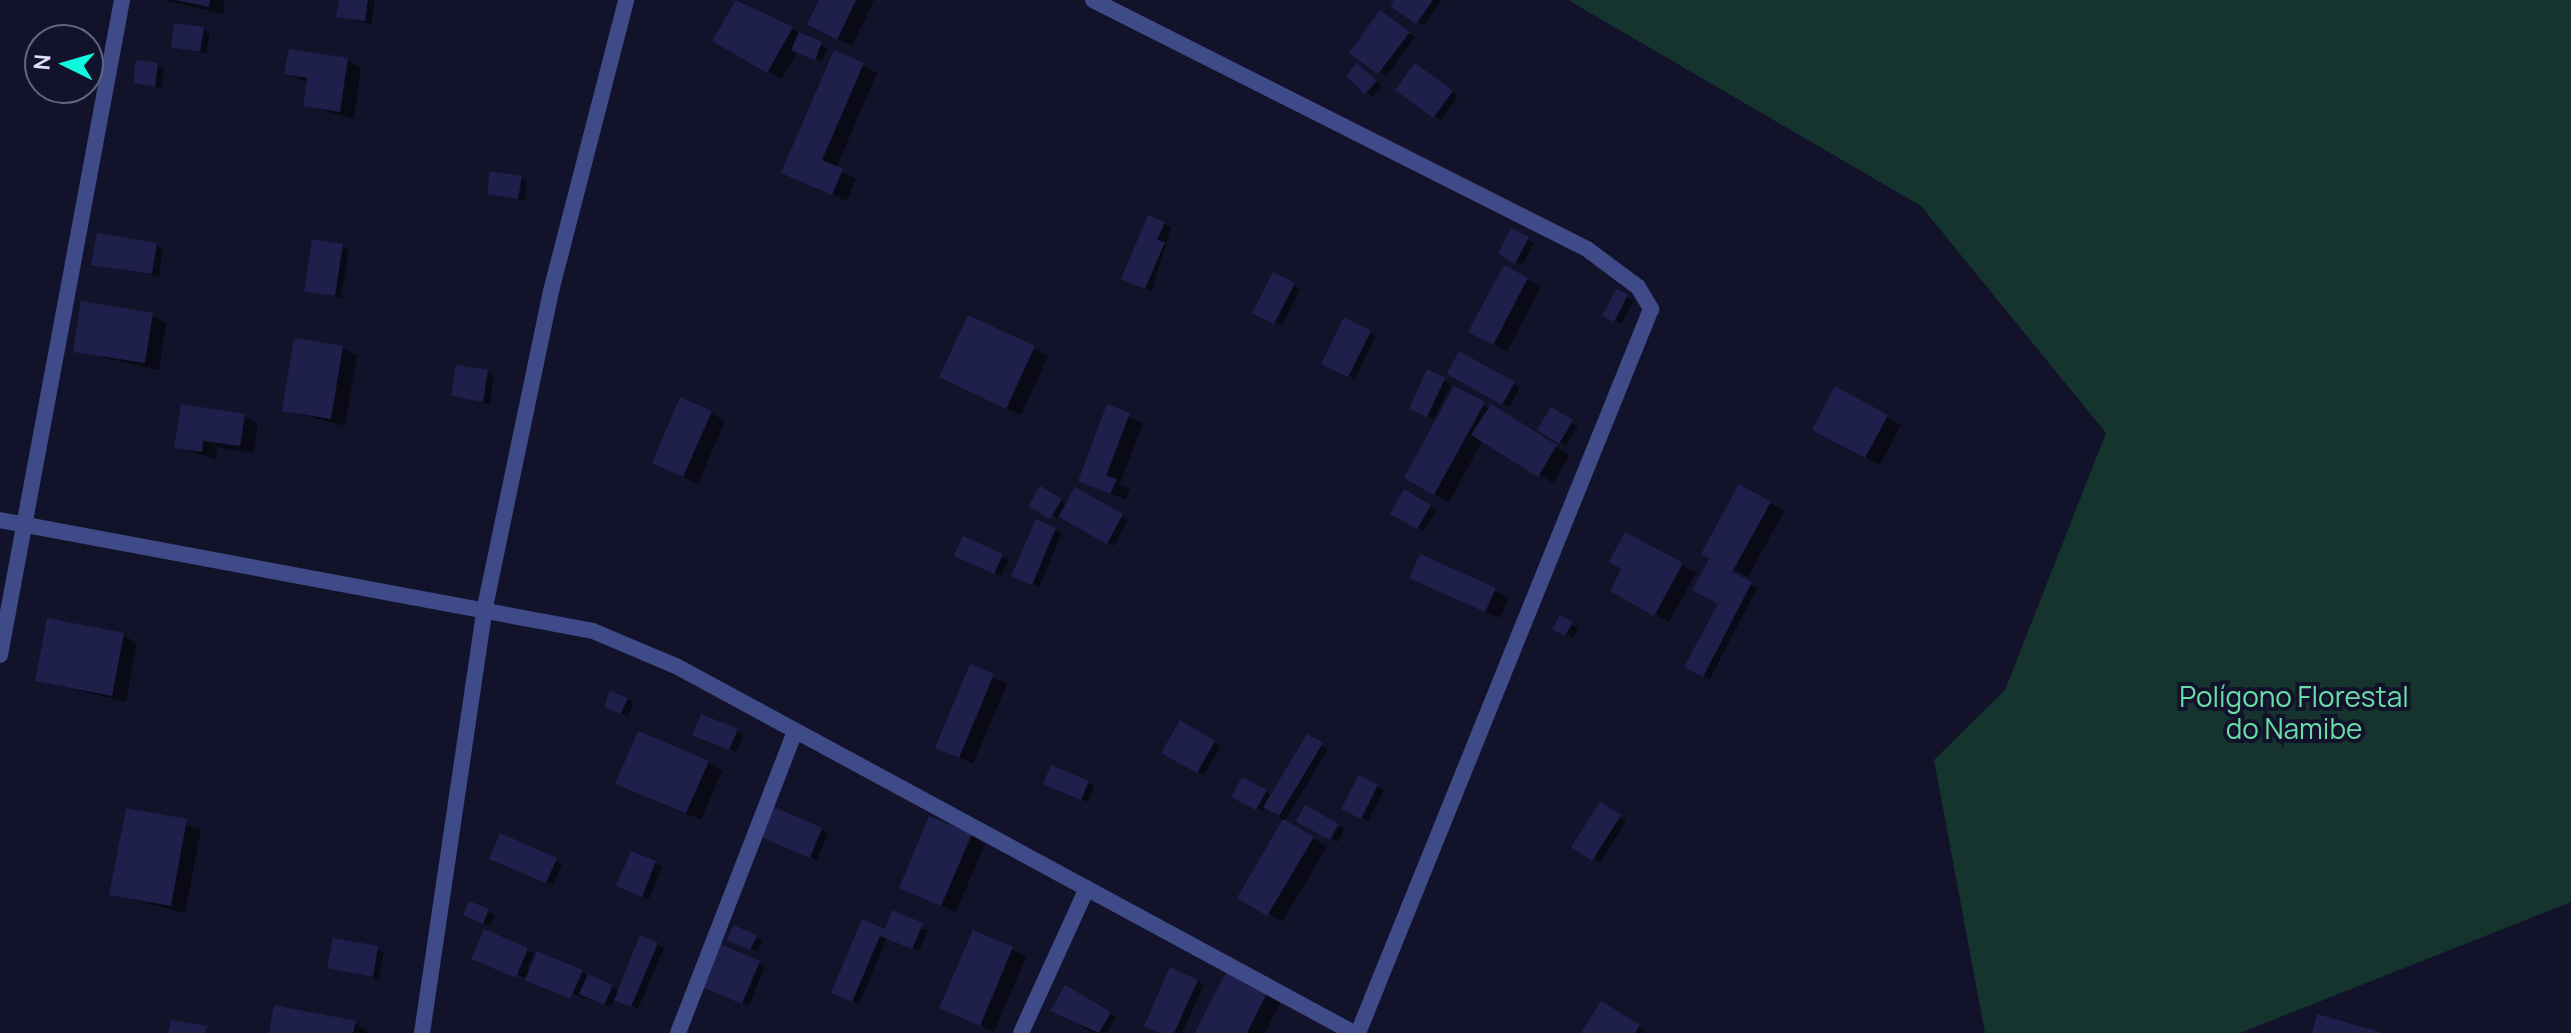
<!DOCTYPE html>
<html>
<head>
<meta charset="utf-8">
<style>
  body { margin:0 }
  #map { position:relative; width:2571px; height:1033px; overflow:hidden; background:#12132a; font-family:Manrope,sans-serif }
  div>[style] { position:absolute }
  [style*='--x'] { left:calc(var(--x)*1px); top:calc(var(--y)*1px); width:calc(var(--w)*1px); rotate:calc(var(--a)*1deg) }
  .green>* { inset:0; background:#15342d }
  .shadow>* { inset:0; background:#0007 }
  .building>* { inset:0; background:#1f1f4b }
  .street>* { height:16px; margin:-8px; padding:0 8px; transform-origin:8px; border-radius:8px; background:#3f4b88 }
  span { translate:-50% -50%; white-space:nowrap; text-align:center; line-height:1.15; -webkit-text-stroke:8px #12132a; paint-order:stroke }
  .park-label { font-size:28px; color:#69dda8 }
  .north { position:absolute; left:24px; top:24px; width:80px; height:80px; box-sizing:border-box; background:#12132a; border:2px solid #63657f; border-radius:50%; rotate:275deg; font-size:22px; font-weight:700; line-height:32px; text-align:center; color:#dce0fe }
  .north::after { content:''; display:block; margin:auto; width:28px; height:36px; background:#0ff7dd; clip-path:polygon(50% 0,100% 100%,50% 72%,0 100%) }
</style>
</head>
<body>
<div id="map">
  <div class="green">
    <div style="clip-path:polygon(1568px 0,2571px 0,2571px 902px,2240px 1033px,1985px 1033px,1934px 760px,2005px 690px,2106px 433px,1921px 206px)"></div>
  </div>
  <div class="shadow">
    <div style="clip-path:polygon(163px 0,225px 0,223px 14px)"></div>
    <div style="clip-path:polygon(341px 0,375px 0,371px 24px,338px 16px)"></div>
    <div style="clip-path:polygon(738px 0,827px 48px,822px 62px,798px 51px,782px 79px,715px 41px)"></div>
    <div style="clip-path:polygon(821px 0,874px 0,852px 46px,824px 32px)"></div>
    <div style="clip-path:polygon(1397px 0,1442px 0,1423px 26px)"></div>
    <div style="clip-path:polygon(1387px 16px,1415px 37px,1386px 76px,1352px 52px)"></div>
    <div style="clip-path:polygon(203px 29px,210px 33px,206px 54px,173px 46px)"></div>
    <div style="clip-path:polygon(347px 60px,361px 68px,354px 119px,305px 105px,309px 83px,287px 73px)"></div>
    <div style="clip-path:polygon(157px 65px,164px 69px,161px 89px,135px 82px)"></div>
    <div style="clip-path:polygon(863px 65px,877px 73px,836px 168px,856px 179px,847px 201px,798px 180px)"></div>
    <div style="clip-path:polygon(1358px 65px,1382px 86px,1372px 97px,1366px 93px)"></div>
    <div style="clip-path:polygon(1422px 69px,1458px 96px,1441px 120px,1434px 116px)"></div>
    <div style="clip-path:polygon(521px 178px,527px 182px,525px 201px,489px 193px)"></div>
    <div style="clip-path:polygon(1149px 218px,1171px 227px,1152px 291px,1130px 282px)"></div>
    <div style="clip-path:polygon(1512px 231px,1534px 243px,1522px 265px,1500px 254px)"></div>
    <div style="clip-path:polygon(156px 245px,163px 249px,159px 276px,93px 264px)"></div>
    <div style="clip-path:polygon(342px 246px,349px 250px,341px 298px,306px 290px)"></div>
    <div style="clip-path:polygon(1505px 267px,1541px 287px,1507px 351px,1471px 331px)"></div>
    <div style="clip-path:polygon(1273px 275px,1300px 289px,1282px 326px,1255px 312px)"></div>
    <div style="clip-path:polygon(1617px 292px,1634px 301px,1621px 324px,1605px 315px)"></div>
    <div style="clip-path:polygon(152px 315px,166px 323px,159px 370px,75px 351px)"></div>
    <div style="clip-path:polygon(1345px 320px,1376px 336px,1355px 379px,1324px 363px)"></div>
    <div style="clip-path:polygon(343px 348px,357px 356px,345px 426px,285px 410px)"></div>
    <div style="clip-path:polygon(1034px 348px,1048px 356px,1021px 415px,955px 384px)"></div>
    <div style="clip-path:polygon(1460px 353px,1520px 387px,1509px 407px,1450px 374px)"></div>
    <div style="clip-path:polygon(488px 372px,494px 376px,490px 404px,454px 395px)"></div>
    <div style="clip-path:polygon(1428px 372px,1451px 384px,1434px 419px,1418px 412px)"></div>
    <div style="clip-path:polygon(1455px 389px,1570px 455px,1553px 483px,1483px 440px,1449px 502px,1406px 478px)"></div>
    <div style="clip-path:polygon(1836px 389px,1901px 425px,1880px 465px,1814px 429px)"></div>
    <div style="clip-path:polygon(1108px 407px,1143px 423px,1120px 484px,1130px 489px,1125px 500px,1080px 480px)"></div>
    <div style="clip-path:polygon(1551px 409px,1578px 426px,1566px 446px,1539px 430px)"></div>
    <div style="clip-path:polygon(711px 413px,725px 421px,698px 484px,654px 463px)"></div>
    <div style="clip-path:polygon(244px 416px,258px 424px,254px 453px,217px 447px,216px 459px,176px 447px)"></div>
    <div style="clip-path:polygon(1740px 486px,1784px 511px,1748px 577px,1704px 553px)"></div>
    <div style="clip-path:polygon(1040px 489px,1067px 505px,1076px 489px,1128px 519px,1114px 546px,1031px 505px)"></div>
    <div style="clip-path:polygon(1404px 492px,1437px 510px,1424px 531px,1393px 513px)"></div>
    <div style="clip-path:polygon(1037px 522px,1062px 533px,1039px 587px,1020px 579px)"></div>
    <div style="clip-path:polygon(1626px 535px,1696px 573px,1669px 622px,1612px 590px,1624px 568px)"></div>
    <div style="clip-path:polygon(964px 539px,1009px 559px,1001px 576px,963px 559px)"></div>
    <div style="clip-path:polygon(1709px 562px,1757px 588px,1710px 679px,1686px 666px,1720px 603px)"></div>
    <div style="clip-path:polygon(1426px 585px,1495px 590px,1509px 598px,1500px 618px)"></div>
    <div style="clip-path:polygon(1561px 618px,1578px 628px,1573px 638px,1555px 629px)"></div>
    <div style="clip-path:polygon(123px 635px,137px 643px,126px 702px,38px 680px)"></div>
    <div style="clip-path:polygon(971px 666px,1007px 684px,973px 764px,937px 747px)"></div>
    <div style="clip-path:polygon(627px 699px,634px 703px,628px 716px,613px 710px)"></div>
    <div style="clip-path:polygon(1180px 723px,1221px 746px,1204px 775px,1164px 752px)"></div>
    <div style="clip-path:polygon(737px 731px,743px 735px,736px 752px,701px 738px)"></div>
    <div style="clip-path:polygon(1308px 737px,1328px 749px,1284px 822px,1266px 806px,1263px 812px,1234px 796px,1243px 779px,1272px 795px)"></div>
    <div style="clip-path:polygon(708px 763px,722px 771px,701px 820px,618px 783px)"></div>
    <div style="clip-path:polygon(1360px 777px,1384px 790px,1368px 821px,1344px 808px)"></div>
    <div style="clip-path:polygon(1088px 782px,1094px 786px,1088px 802px,1052px 787px)"></div>
    <div style="clip-path:polygon(1600px 805px,1626px 821px,1600px 863px,1574px 847px)"></div>
    <div style="clip-path:polygon(1306px 808px,1344px 829px,1338px 842px,1299px 821px)"></div>
    <div style="clip-path:polygon(128px 810px,201px 829px,185px 913px,112px 894px)"></div>
    <div style="clip-path:polygon(775px 810px,828px 833px,817px 860px,770px 840px)"></div>
    <div style="clip-path:polygon(1284px 822px,1327px 846px,1282px 922px,1240px 897px)"></div>
    <div style="clip-path:polygon(971px 836px,985px 844px,956px 912px,916px 895px)"></div>
    <div style="clip-path:polygon(556px 860px,562px 864px,553px 885px,498px 862px)"></div>
    <div style="clip-path:polygon(655px 863px,662px 867px,649px 899px,625px 889px)"></div>
    <div style="clip-path:polygon(470px 903px,495px 915px,490px 926px,472px 918px)"></div>
    <div style="clip-path:polygon(864px 921px,886px 931px,928px 929px,919px 951px,887px 938px,859px 1004px,840px 996px)"></div>
    <div style="clip-path:polygon(485px 931px,534px 953px,527px 969px,582px 972px,619px 991px,657px 944px,664px 948px,638px 1009px,615px 998px,611px 1007px,480px 962px)"></div>
    <div style="clip-path:polygon(756px 937px,763px 940px,757px 952px,736px 943px)"></div>
    <div style="clip-path:polygon(335px 940px,384px 952px,379px 979px,329px 967px)"></div>
    <div style="clip-path:polygon(1012px 949px,1026px 957px,994px 1032px,941px 1008px)"></div>
    <div style="clip-path:polygon(759px 963px,765px 967px,749px 1006px,711px 990px)"></div>
    <div style="clip-path:polygon(1197px 981px,1204px 985px,1182px 1033px,1162px 1033px)"></div>
    <div style="clip-path:polygon(1066px 987px,1116px 1017px,1107px 1033px,1093px 1033px,1053px 1010px)"></div>
    <div style="clip-path:polygon(1266px 995px,1280px 1003px,1265px 1033px,1199px 1033px)"></div>
    <div style="clip-path:polygon(1602px 1004px,1646px 1031px,1644px 1033px,1584px 1033px)"></div>
    <div style="clip-path:polygon(355px 1023px,369px 1033px,271px 1033px)"></div>
  </div>
  <div class="building">
    <div style="clip-path:polygon(176px 0,210px 0,209px 7px)"></div>
    <div style="clip-path:polygon(339px 0,368px 0,365px 21px,336px 17px)"></div>
    <div style="clip-path:polygon(736px 0,793px 27px,767px 73px,712px 41px)"></div>
    <div style="clip-path:polygon(819px 0,856px 0,837px 40px,807px 24px)"></div>
    <div style="clip-path:polygon(1394px 0,1433px 0,1416px 24px,1390px 6px)"></div>
    <div style="clip-path:polygon(1380px 10px,1410px 32px,1378px 74px,1349px 53px)"></div>
    <div style="clip-path:polygon(174px 23px,204px 27px,200px 52px,171px 47px)"></div>
    <div style="clip-path:polygon(799px 32px,822px 42px,815px 60px,791px 50px)"></div>
    <div style="clip-path:polygon(289px 49px,348px 58px,340px 112px,303px 106px,307px 78px,284px 74px)"></div>
    <div style="clip-path:polygon(834px 50px,864px 63px,822px 160px,843px 169px,832px 195px,781px 173px)"></div>
    <div style="clip-path:polygon(136px 60px,158px 63px,155px 87px,133px 83px)"></div>
    <div style="clip-path:polygon(1357px 63px,1377px 81px,1365px 94px,1346px 76px)"></div>
    <div style="clip-path:polygon(1415px 63px,1453px 91px,1433px 118px,1395px 90px)"></div>
    <div style="clip-path:polygon(490px 171px,522px 176px,518px 199px,487px 194px)"></div>
    <div style="clip-path:polygon(1148px 215px,1165px 222px,1157px 240px,1165px 242px,1145px 289px,1121px 279px)"></div>
    <div style="clip-path:polygon(1511px 228px,1529px 237px,1515px 264px,1498px 254px)"></div>
    <div style="clip-path:polygon(97px 233px,157px 243px,152px 274px,91px 265px)"></div>
    <div style="clip-path:polygon(312px 239px,343px 244px,335px 296px,304px 291px)"></div>
    <div style="clip-path:polygon(1504px 265px,1528px 278px,1493px 345px,1468px 332px)"></div>
    <div style="clip-path:polygon(1273px 272px,1295px 283px,1274px 324px,1252px 313px)"></div>
    <div style="clip-path:polygon(1616px 289px,1628px 295px,1614px 322px,1602px 316px)"></div>
    <div style="clip-path:polygon(81px 301px,153px 313px,145px 363px,73px 352px)"></div>
    <div style="clip-path:polygon(968px 315px,1035px 346px,1006px 409px,939px 377px)"></div>
    <div style="clip-path:polygon(1344px 317px,1371px 331px,1348px 377px,1321px 364px)"></div>
    <div style="clip-path:polygon(294px 338px,343px 346px,331px 419px,282px 411px)"></div>
    <div style="clip-path:polygon(1459px 351px,1515px 382px,1502px 405px,1447px 374px)"></div>
    <div style="clip-path:polygon(456px 365px,488px 370px,483px 402px,451px 396px)"></div>
    <div style="clip-path:polygon(1427px 369px,1445px 378px,1427px 417px,1409px 409px)"></div>
    <div style="clip-path:polygon(1454px 386px,1485px 402px,1434px 495px,1404px 478px)"></div>
    <div style="clip-path:polygon(1835px 386px,1888px 415px,1865px 458px,1812px 430px)"></div>
    <div style="clip-path:polygon(680px 397px,712px 411px,683px 477px,652px 463px)"></div>
    <div style="clip-path:polygon(181px 404px,245px 414px,240px 446px,203px 441px,202px 452px,174px 448px)"></div>
    <div style="clip-path:polygon(1107px 404px,1130px 413px,1106px 476px,1117px 479px,1110px 494px,1078px 481px)"></div>
    <div style="clip-path:polygon(1491px 404px,1557px 445px,1538px 477px,1471px 435px)"></div>
    <div style="clip-path:polygon(1551px 407px,1573px 420px,1559px 444px,1537px 430px)"></div>
    <div style="clip-path:polygon(1739px 484px,1771px 502px,1732px 572px,1752px 582px,1703px 677px,1684px 667px,1718px 604px,1692px 590px,1709px 559px,1729px 569px,1701px 554px)"></div>
    <div style="clip-path:polygon(1040px 486px,1062px 499px,1050px 519px,1028px 506px)"></div>
    <div style="clip-path:polygon(1075px 487px,1123px 514px,1107px 544px,1058px 517px)"></div>
    <div style="clip-path:polygon(1404px 489px,1431px 505px,1417px 529px,1390px 514px)"></div>
    <div style="clip-path:polygon(1036px 519px,1056px 528px,1032px 585px,1011px 576px)"></div>
    <div style="clip-path:polygon(1625px 532px,1683px 563px,1654px 616px,1610px 591px,1621px 569px,1609px 562px)"></div>
    <div style="clip-path:polygon(963px 536px,1003px 554px,994px 574px,954px 556px)"></div>
    <div style="clip-path:polygon(1420px 554px,1496px 588px,1485px 612px,1409px 578px)"></div>
    <div style="clip-path:polygon(1560px 615px,1573px 622px,1565px 636px,1552px 629px)"></div>
    <div style="clip-path:polygon(47px 618px,124px 633px,112px 696px,35px 681px)"></div>
    <div style="clip-path:polygon(970px 664px,994px 674px,959px 758px,935px 748px)"></div>
    <div style="clip-path:polygon(610px 691px,628px 698px,621px 714px,604px 707px)"></div>
    <div style="clip-path:polygon(701px 714px,738px 729px,729px 750px,692px 735px)"></div>
    <div style="clip-path:polygon(1180px 720px,1215px 741px,1197px 773px,1161px 753px)"></div>
    <div style="clip-path:polygon(638px 731px,709px 761px,686px 813px,615px 784px)"></div>
    <div style="clip-path:polygon(1307px 734px,1323px 743px,1279px 816px,1263px 807px)"></div>
    <div style="clip-path:polygon(1051px 765px,1089px 781px,1081px 800px,1043px 784px)"></div>
    <div style="clip-path:polygon(1359px 775px,1378px 785px,1361px 819px,1341px 809px)"></div>
    <div style="clip-path:polygon(1242px 777px,1267px 790px,1256px 810px,1231px 797px)"></div>
    <div style="clip-path:polygon(1600px 802px,1621px 815px,1592px 861px,1571px 847px)"></div>
    <div style="clip-path:polygon(1305px 805px,1339px 824px,1330px 840px,1296px 822px)"></div>
    <div style="clip-path:polygon(774px 807px,822px 828px,810px 858px,761px 837px)"></div>
    <div style="clip-path:polygon(126px 808px,187px 819px,171px 906px,109px 895px)"></div>
    <div style="clip-path:polygon(929px 816px,972px 834px,941px 906px,899px 888px)"></div>
    <div style="clip-path:polygon(1283px 819px,1314px 837px,1267px 916px,1237px 898px)"></div>
    <div style="clip-path:polygon(500px 833px,557px 858px,546px 883px,489px 859px)"></div>
    <div style="clip-path:polygon(631px 851px,656px 861px,642px 897px,616px 886px)"></div>
    <div style="clip-path:polygon(469px 901px,489px 909px,483px 924px,463px 915px)"></div>
    <div style="clip-path:polygon(892px 910px,923px 923px,912px 949px,880px 936px,852px 1002px,831px 993px,862px 919px,885px 929px)"></div>
    <div style="clip-path:polygon(733px 925px,757px 935px,750px 950px,727px 940px)"></div>
    <div style="clip-path:polygon(484px 929px,528px 948px,516px 978px,471px 959px)"></div>
    <div style="clip-path:polygon(973px 930px,1013px 947px,980px 1026px,939px 1008px)"></div>
    <div style="clip-path:polygon(640px 935px,658px 943px,631px 1007px,614px 1000px)"></div>
    <div style="clip-path:polygon(333px 938px,378px 946px,373px 977px,327px 968px)"></div>
    <div style="clip-path:polygon(720px 944px,760px 961px,742px 1004px,702px 987px)"></div>
    <div style="clip-path:polygon(537px 951px,583px 970px,570px 999px,525px 980px)"></div>
    <div style="clip-path:polygon(1170px 967px,1198px 980px,1174px 1033px,1160px 1033px,1144px 1026px)"></div>
    <div style="clip-path:polygon(1226px 972px,1267px 993px,1247px 1033px,1195px 1033px)"></div>
    <div style="clip-path:polygon(588px 974px,613px 985px,604px 1005px,579px 994px)"></div>
    <div style="clip-path:polygon(1065px 985px,1111px 1012px,1099px 1033px,1050px 1011px)"></div>
    <div style="clip-path:polygon(1601px 1001px,1640px 1025px,1635px 1033px,1581px 1033px)"></div>
    <div style="clip-path:polygon(274px 1005px,356px 1021px,353px 1033px,269px 1033px)"></div>
    <div style="clip-path:polygon(2317px 1014px,2380px 1032px,2380px 1033px,2312px 1033px)"></div>
    <div style="clip-path:polygon(171px 1020px,207px 1026px,205px 1033px,168px 1033px)"></div>
  </div>
  <div class="street">
    <div style="--x:1093;--y:0;--w:553;--a:26.75"></div>
    <div style="--x:1587;--y:249;--w:64;--a:36.7"></div>
    <div style="--x:1638;--y:287;--w:26;--a:59"></div>
    <div style="--x:1651;--y:309;--w:781;--a:112.03"></div>
    <div style="--x:0;--y:520;--w:603;--a:10.6"></div>
    <div style="--x:593;--y:631;--w:90;--a:22.9"></div>
    <div style="--x:676;--y:666;--w:771;--a:28.43"></div>
    <div style="--x:0;--y:655;--w:666;--a:-79.45"></div>
    <div style="--x:422;--y:1033;--w:431;--a:-81.6"></div>
    <div style="--x:485;--y:607;--w:323;--a:-78.2"></div>
    <div style="--x:551;--y:291;--w:301;--a:-75.5"></div>
    <div style="--x:678;--y:1033;--w:324;--a:-68.8"></div>
    <div style="--x:1021;--y:1033;--w:159;--a:-65.5"></div>
  </div>
  <div class="park-label">
    <span style="left:2294px;top:712px">Polígono Florestal<br>do Namibe</span>
  </div>
  <div class="north">N</div>
</div>
</body>
</html>
